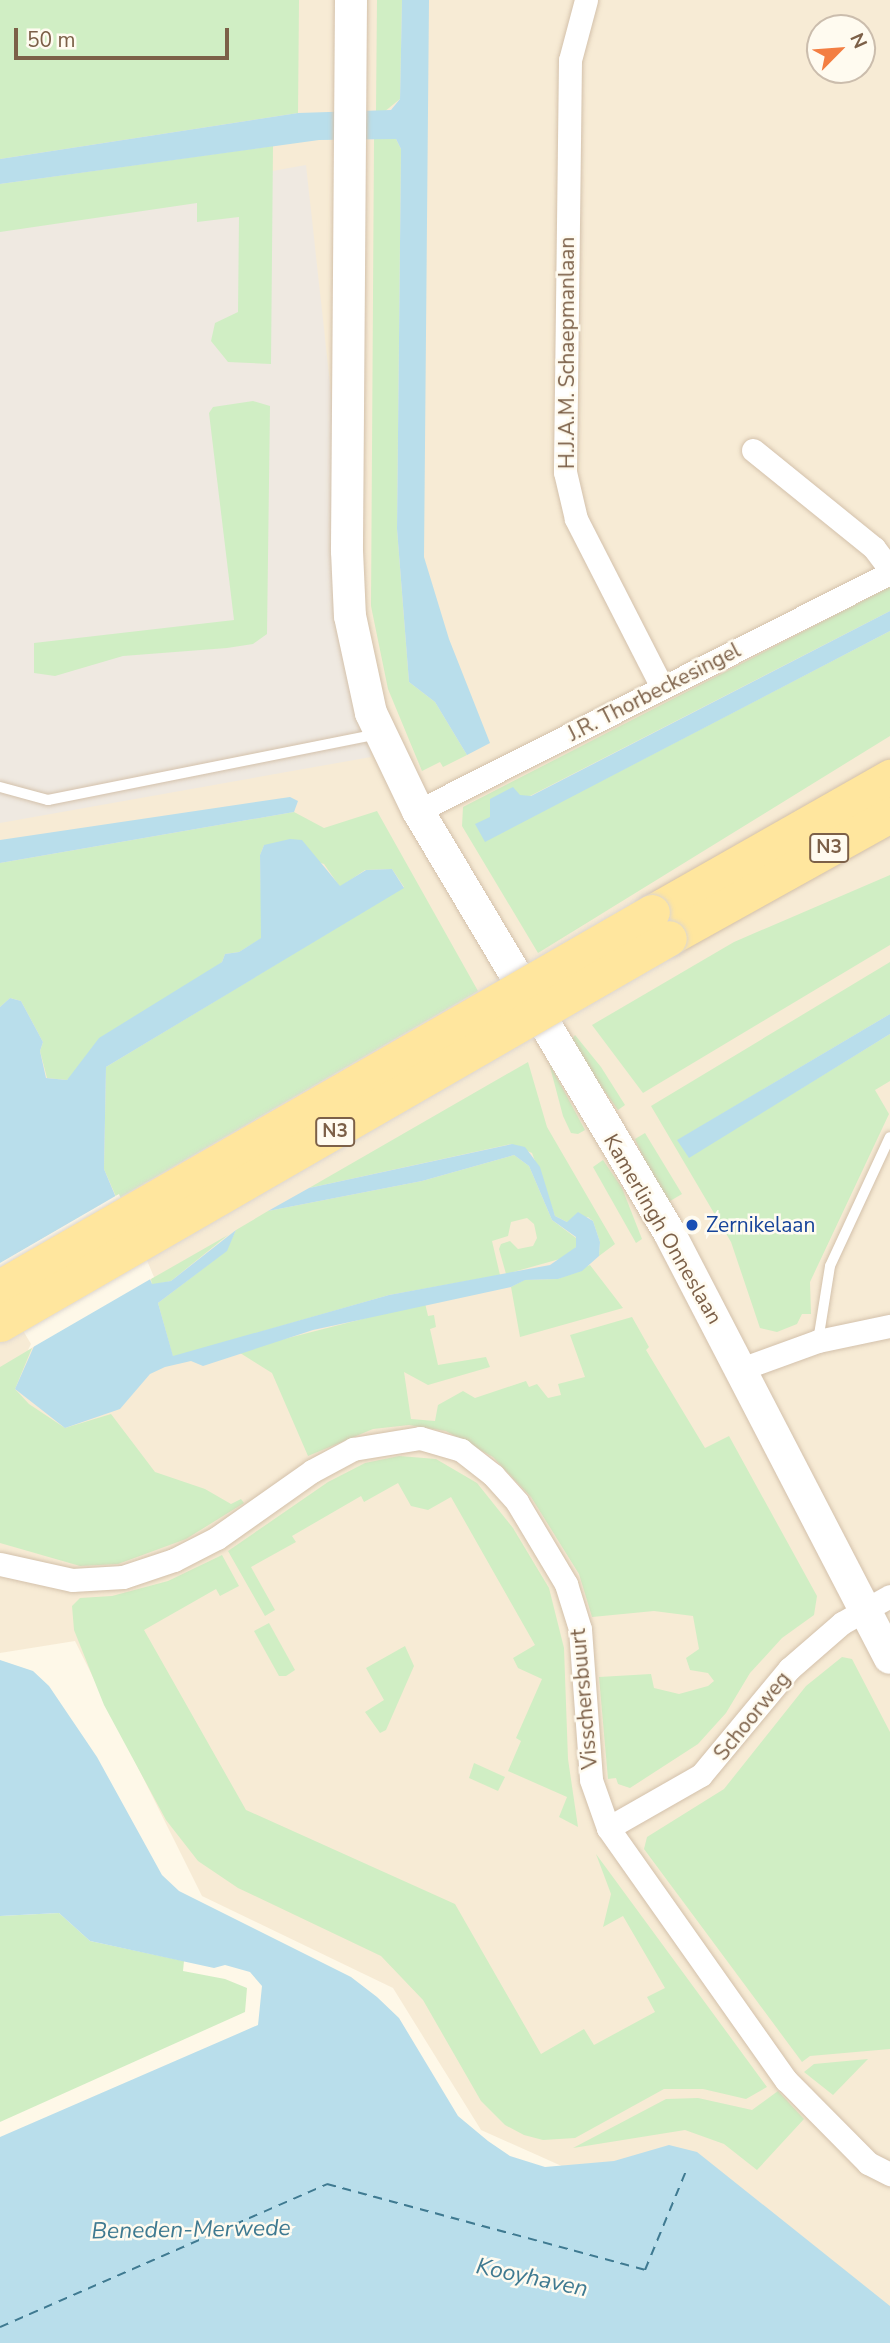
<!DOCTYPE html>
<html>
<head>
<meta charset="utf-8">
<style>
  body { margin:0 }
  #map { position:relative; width:890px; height:2343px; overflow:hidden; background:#fef8e8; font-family:"Nunito Sans",sans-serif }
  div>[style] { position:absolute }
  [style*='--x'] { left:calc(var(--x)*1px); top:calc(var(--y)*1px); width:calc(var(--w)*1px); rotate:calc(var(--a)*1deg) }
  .residential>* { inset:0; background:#f7ebd5 }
  .industrial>* { inset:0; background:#efe9e1 }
  .green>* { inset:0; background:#d0eec4 }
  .water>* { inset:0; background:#b9deeb }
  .pier>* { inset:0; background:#fef8e8 }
  .ferry>* { height:2px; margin-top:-1px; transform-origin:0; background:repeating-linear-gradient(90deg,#3f7a91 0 9px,transparent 0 16px) }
  .roads { filter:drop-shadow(0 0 2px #d3c1ab) drop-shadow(0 0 2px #d3c1ab) }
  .lane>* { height:10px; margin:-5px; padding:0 5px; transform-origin:5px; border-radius:5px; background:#fff }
  .street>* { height:23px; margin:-11.5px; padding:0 11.5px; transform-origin:11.5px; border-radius:11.5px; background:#fff }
  .secondary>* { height:32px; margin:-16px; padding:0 16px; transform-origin:16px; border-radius:16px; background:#fff }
  .primary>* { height:35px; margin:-17.5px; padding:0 17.5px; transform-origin:17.5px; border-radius:17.5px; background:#ffe69e }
  .bridges { filter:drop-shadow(0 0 2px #ddd6cf) drop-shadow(0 0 2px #ddd6cf) }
  .primary-bridge>* { height:35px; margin:-17.5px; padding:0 17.5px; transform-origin:17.5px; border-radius:17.5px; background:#ffe69e }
  .dots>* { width:19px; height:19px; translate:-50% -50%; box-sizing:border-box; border:4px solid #fffbf0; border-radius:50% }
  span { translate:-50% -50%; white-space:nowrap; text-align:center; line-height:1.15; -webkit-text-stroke:5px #fffbf0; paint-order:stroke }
  .shield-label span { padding:2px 5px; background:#fffbf0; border:2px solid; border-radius:5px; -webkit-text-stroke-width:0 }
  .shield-label { font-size:19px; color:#7c6048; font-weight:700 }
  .street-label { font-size:21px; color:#7c6048 }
  .transit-label { font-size:21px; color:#164399 }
  .left { translate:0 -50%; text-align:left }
  .water-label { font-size:23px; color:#3f7a91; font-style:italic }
  .north { position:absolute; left:806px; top:14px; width:70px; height:70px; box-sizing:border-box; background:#fffbf0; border:2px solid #cbbdad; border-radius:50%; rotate:65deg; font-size:19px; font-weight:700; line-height:28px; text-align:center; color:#7c6048 }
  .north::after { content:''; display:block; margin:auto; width:24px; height:32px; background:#f37e42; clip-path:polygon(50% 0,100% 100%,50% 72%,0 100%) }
  .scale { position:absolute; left:14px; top:28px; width:215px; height:32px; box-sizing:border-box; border:4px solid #7c6048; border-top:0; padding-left:9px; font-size:21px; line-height:24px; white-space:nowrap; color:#7c6048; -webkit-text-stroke:5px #fffbf0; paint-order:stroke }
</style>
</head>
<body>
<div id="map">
  <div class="residential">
    <div style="clip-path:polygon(evenodd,0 0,890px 0,890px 2313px,481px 2130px,393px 1988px,202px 1896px,75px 1641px,0 1653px,0 0,820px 28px,862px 28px,862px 70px,820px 70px,820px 28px)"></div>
  </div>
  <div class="industrial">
    <div style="clip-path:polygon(306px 165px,371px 757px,0 823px,0 220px)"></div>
  </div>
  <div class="green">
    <div style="clip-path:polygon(0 0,299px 0,298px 113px,0 159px)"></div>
    <div style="clip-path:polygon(377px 0,402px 0,400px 99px,384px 112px,376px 112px)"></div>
    <div style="clip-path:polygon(374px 138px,396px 139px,401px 149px,397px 529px,409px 682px,435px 702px,467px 755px,443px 767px,440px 762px,422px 771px,388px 689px,371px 606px)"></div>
    <div style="clip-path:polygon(273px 146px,271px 364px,228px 362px,211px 341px,215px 323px,238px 312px,239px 217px,197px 222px,197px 203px,0 232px,0 184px)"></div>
    <div style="clip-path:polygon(253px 401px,270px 406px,267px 634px,253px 644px,227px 648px,123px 656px,55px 676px,34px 673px,34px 643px,234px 620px,209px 413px,213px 407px)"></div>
    <div style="clip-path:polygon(890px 587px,890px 611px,530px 796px,490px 799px,490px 817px,603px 780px,890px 631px,890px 736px,538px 953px,462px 826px,463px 807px)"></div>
    <div style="clip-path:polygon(377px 811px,478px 991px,117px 1199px,104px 1169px,106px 1067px,404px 887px,392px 869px,365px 870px,340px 887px,324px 864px,264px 845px,260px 855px,262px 938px,239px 952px,225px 954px,222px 962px,67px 1080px,47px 1078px,40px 1051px,43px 1042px,21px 1001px,10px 998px,0 1007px,0 863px,294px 812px,324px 828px)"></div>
    <div style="clip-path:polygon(890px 875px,890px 945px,643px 1093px,592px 1025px,734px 942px)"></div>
    <div style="clip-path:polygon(890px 962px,890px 1014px,678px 1140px,689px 1157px,890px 1034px,890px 1081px,875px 1090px,889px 1114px,810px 1282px,811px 1314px,802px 1314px,797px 1324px,777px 1332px,760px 1328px,731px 1242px,651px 1106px)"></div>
    <div style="clip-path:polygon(575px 1035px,601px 1067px,625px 1105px,618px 1110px,570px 1042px)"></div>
    <div style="clip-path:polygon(528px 1062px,547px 1127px,615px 1244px,599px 1256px,600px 1242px,593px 1221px,588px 1217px,567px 1222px,555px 1216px,532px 1153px,511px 1144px,309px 1188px)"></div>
    <div style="clip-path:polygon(549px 1063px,585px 1130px,578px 1134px,571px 1133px,563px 1116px)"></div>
    <div style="clip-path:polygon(645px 1133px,682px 1194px,665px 1204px,635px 1139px)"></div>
    <div style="clip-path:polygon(514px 1155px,529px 1166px,552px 1220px,576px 1238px,576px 1247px,567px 1257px,506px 1274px,499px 1249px,501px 1244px,510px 1241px,518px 1249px,533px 1246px,537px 1238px,534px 1224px,527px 1218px,511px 1222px,508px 1236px,492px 1241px,500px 1275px,389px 1295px,173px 1357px,158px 1303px,226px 1251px,236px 1230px,268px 1211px,422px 1181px)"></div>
    <div style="clip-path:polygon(603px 1160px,622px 1188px,642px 1239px,636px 1243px,593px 1167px)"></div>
    <div style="clip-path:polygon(228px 1235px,171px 1281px,152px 1285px,151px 1279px)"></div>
    <div style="clip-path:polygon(590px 1265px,623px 1308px,520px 1337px,511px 1287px,524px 1280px,558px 1279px)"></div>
    <div style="clip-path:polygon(425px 1303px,428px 1316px,434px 1315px,436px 1327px,430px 1329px,438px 1365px,486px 1357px,490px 1367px,428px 1385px,404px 1372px,411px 1419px,435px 1421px,438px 1405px,463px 1391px,475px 1398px,526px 1381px,529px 1387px,537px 1384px,548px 1398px,561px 1395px,558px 1384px,585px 1377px,570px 1335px,632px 1317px,649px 1347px,646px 1350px,705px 1448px,729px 1436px,817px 1596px,814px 1615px,782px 1638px,750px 1673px,726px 1713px,698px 1744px,630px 1788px,618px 1784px,616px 1778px,608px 1779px,599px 1677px,651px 1674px,654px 1688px,679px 1694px,708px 1686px,714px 1681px,708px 1673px,690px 1670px,686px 1658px,699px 1649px,693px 1616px,654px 1611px,592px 1617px,579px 1574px,531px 1497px,493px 1457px,446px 1431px,409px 1425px,373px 1429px,308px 1456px,272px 1373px,237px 1351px)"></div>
    <div style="clip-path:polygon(32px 1348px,15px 1389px,29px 1404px,65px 1428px,111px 1414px,155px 1472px,205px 1489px,231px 1504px,241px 1499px,244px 1503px,186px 1539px,118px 1564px,80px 1566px,0 1543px,0 1367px)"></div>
    <div style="clip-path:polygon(399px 1456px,436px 1459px,477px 1483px,513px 1528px,549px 1588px,564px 1648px,568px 1759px,578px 1827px,559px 1817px,567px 1797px,508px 1771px,521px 1741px,516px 1738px,542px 1679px,518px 1668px,513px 1658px,535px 1645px,451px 1497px,428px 1510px,411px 1506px,398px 1483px,364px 1502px,361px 1496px,292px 1536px,296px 1542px,251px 1567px,275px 1610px,265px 1616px,228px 1551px,328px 1482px,365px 1463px)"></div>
    <div style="clip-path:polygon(222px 1555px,239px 1586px,220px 1596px,216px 1589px,144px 1630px,246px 1810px,455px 1904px,541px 2054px,584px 2029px,594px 2045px,655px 2012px,647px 1997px,665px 1988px,623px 1916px,603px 1927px,611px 1894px,596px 1854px,767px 2087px,746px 2099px,703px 2089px,664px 2089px,575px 2138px,543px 2140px,524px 2135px,505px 2125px,481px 2101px,423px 2000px,381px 1956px,238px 1888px,198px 1861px,166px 1820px,104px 1705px,74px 1630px,72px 1606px,80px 1598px,112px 1596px,168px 1581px)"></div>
    <div style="clip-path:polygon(269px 1623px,295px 1670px,286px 1676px,279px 1676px,254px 1631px)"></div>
    <div style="clip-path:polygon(405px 1646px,414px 1666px,386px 1730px,380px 1733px,365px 1712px,384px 1700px,366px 1668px)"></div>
    <div style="clip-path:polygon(842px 1657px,852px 1659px,890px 1732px,890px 2049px,810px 2056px,802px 2062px,644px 1849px,647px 1837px,724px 1789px,806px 1686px)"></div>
    <div style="clip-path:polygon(474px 1763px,505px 1777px,498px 1791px,469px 1778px)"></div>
    <div style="clip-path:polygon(59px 1913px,90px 1941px,184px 1961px,183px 1971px,225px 1979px,247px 1988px,245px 2012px,0 2122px,0 1916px)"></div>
    <div style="clip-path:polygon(868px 2059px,833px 2095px,804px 2072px,814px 2064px)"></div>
    <div style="clip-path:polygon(778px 2091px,804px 2119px,757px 2170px,724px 2144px,685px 2130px,573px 2148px,666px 2099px,698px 2098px,752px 2110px)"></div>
  </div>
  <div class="water">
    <div style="clip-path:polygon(402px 0,429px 0,424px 557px,449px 639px,490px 743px,467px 755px,435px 702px,409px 682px,397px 529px,401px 149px,396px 139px,319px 140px,0 184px,0 159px,298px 113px,391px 110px,400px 99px)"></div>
    <div style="clip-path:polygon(890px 611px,890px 631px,485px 842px,475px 824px,490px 817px,490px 799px,513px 787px,520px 795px,531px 796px)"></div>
    <div style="clip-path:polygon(290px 797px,298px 801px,294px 812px,0 863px,0 840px)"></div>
    <div style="clip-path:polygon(290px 839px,302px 840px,340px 886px,366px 870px,392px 869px,404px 888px,106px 1067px,104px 1169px,152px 1284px,171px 1281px,236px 1230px,227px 1251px,158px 1303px,173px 1356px,389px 1295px,550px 1265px,576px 1247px,576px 1237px,552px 1220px,529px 1166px,514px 1155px,422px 1181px,268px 1211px,309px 1188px,512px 1144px,525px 1147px,540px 1167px,555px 1216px,567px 1222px,578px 1212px,593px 1221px,600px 1242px,599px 1256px,582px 1271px,558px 1279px,525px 1280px,511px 1287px,313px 1330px,203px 1366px,191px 1361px,165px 1367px,150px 1374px,120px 1409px,65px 1428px,15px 1389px,35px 1344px,0 1283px,0 1007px,10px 998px,21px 1001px,43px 1042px,40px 1051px,46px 1078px,67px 1080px,99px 1038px,222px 962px,225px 954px,239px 952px,261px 938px,260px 855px,264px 845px)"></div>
    <div style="clip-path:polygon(890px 1014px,890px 1034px,689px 1158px,677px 1140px)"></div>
    <div style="clip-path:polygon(0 1660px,33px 1671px,49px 1686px,97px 1757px,162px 1875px,179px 1891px,351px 1977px,377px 1997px,399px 2018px,458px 2116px,488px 2141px,510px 2156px,545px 2167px,614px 2161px,669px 2145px,697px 2152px,890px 2306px,890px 2343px,0 2343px,0 2137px,258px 2025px,262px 1986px,250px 1972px,225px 1965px,214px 1968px,90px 1941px,59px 1913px,0 1916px)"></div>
  </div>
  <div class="pier">
    <div style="clip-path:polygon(119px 1194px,154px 1277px,28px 1350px,31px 1344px,0 1292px,0 1263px)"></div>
  </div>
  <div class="ferry">
    <div style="--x:0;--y:2327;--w:357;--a:-23.6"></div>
    <div style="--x:327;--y:2184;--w:329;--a:15.1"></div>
    <div style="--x:645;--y:2270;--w:107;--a:-67.5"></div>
  </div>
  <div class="roads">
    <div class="lane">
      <div style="--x:0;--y:787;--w:50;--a:15.2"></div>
      <div style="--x:48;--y:800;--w:338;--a:-11.3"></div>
      <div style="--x:818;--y:1341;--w:76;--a:-80.9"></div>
      <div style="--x:830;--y:1266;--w:142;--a:-65.1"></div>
    </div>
    <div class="street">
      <div style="--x:586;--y:0;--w:62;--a:104.9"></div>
      <div style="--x:570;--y:60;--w:412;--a:90.7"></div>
      <div style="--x:565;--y:472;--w:48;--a:76.8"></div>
      <div style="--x:576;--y:519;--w:189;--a:62.9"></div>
      <div style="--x:753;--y:450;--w:156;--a:39"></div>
      <div style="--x:874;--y:548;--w:26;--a:53"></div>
      <div style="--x:418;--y:811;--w:529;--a:-26.76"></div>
      <div style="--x:741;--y:1369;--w:82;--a:-20"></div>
      <div style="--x:818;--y:1341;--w:74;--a:-11.8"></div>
      <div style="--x:0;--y:1564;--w:74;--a:12.5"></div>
      <div style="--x:72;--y:1580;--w:51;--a:-3.4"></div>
      <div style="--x:123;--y:1577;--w:54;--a:-18.4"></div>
      <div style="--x:174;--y:1560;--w:48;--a:-27.1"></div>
      <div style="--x:217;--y:1538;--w:116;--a:-35.2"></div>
      <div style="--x:312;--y:1471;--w:47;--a:-28.2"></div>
      <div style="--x:353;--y:1449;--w:68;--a:-9.3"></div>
      <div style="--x:420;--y:1438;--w:43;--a:16.3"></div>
      <div style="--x:461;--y:1450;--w:41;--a:38"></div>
      <div style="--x:493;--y:1475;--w:36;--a:48"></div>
      <div style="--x:517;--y:1502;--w:96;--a:59.1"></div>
      <div style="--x:566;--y:1584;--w:47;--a:72.7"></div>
      <div style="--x:580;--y:1629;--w:151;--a:85.8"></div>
      <div style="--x:591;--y:1780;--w:51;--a:70.5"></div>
      <div style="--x:608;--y:1828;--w:309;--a:54.8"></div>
      <div style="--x:786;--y:2080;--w:117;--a:45.3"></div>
      <div style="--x:868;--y:2163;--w:25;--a:27"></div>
      <div style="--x:608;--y:1828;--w:107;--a:-29.7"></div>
      <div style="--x:701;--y:1775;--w:138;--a:-50.3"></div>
      <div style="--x:789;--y:1669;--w:70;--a:-41"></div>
      <div style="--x:842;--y:1623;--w:55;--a:-29.4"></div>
    </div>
    <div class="secondary">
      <div style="--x:351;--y:0;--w:551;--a:90.42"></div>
      <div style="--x:347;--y:551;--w:65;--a:87.4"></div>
      <div style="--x:350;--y:616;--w:99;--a:77.8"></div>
      <div style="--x:371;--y:713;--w:109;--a:64.4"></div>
      <div style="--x:418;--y:811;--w:495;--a:59.2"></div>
      <div style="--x:671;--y:1236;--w:475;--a:62.6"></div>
    </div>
    <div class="primary">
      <div style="--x:652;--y:912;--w:274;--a:-29.6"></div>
      <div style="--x:669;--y:938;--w:253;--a:-29.1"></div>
    </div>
  </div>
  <div class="bridges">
    <div class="primary-bridge">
      <div style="--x:0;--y:1287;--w:752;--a:-29.91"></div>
      <div style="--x:0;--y:1324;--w:772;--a:-29.98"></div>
    </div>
  </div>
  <div class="dots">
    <div style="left:692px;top:1225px;background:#1a4fb4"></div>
  </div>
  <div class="shield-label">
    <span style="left:829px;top:848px">N3</span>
    <span style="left:335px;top:1132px">N3</span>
  </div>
  <div class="street-label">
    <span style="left:567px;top:353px;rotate:-90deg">H.J.A.M. Schaepmanlaan</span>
    <span style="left:654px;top:692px;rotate:-27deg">J.R. Thorbeckesingel</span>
    <span style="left:663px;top:1229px;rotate:60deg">Kamerlingh Onneslaan</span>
    <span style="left:584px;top:1699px;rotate:-95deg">Visschersbuurt</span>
    <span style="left:752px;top:1716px;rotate:-51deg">Schoorweg</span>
  </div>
  <div class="transit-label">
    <span class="left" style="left:706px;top:1225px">Zernikelaan</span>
  </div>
  <div class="water-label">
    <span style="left:191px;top:2230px;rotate:-1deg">Beneden-Merwede</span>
    <span style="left:532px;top:2278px;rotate:12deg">Kooyhaven</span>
  </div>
  <div class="north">N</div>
  <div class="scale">50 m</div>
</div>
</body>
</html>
